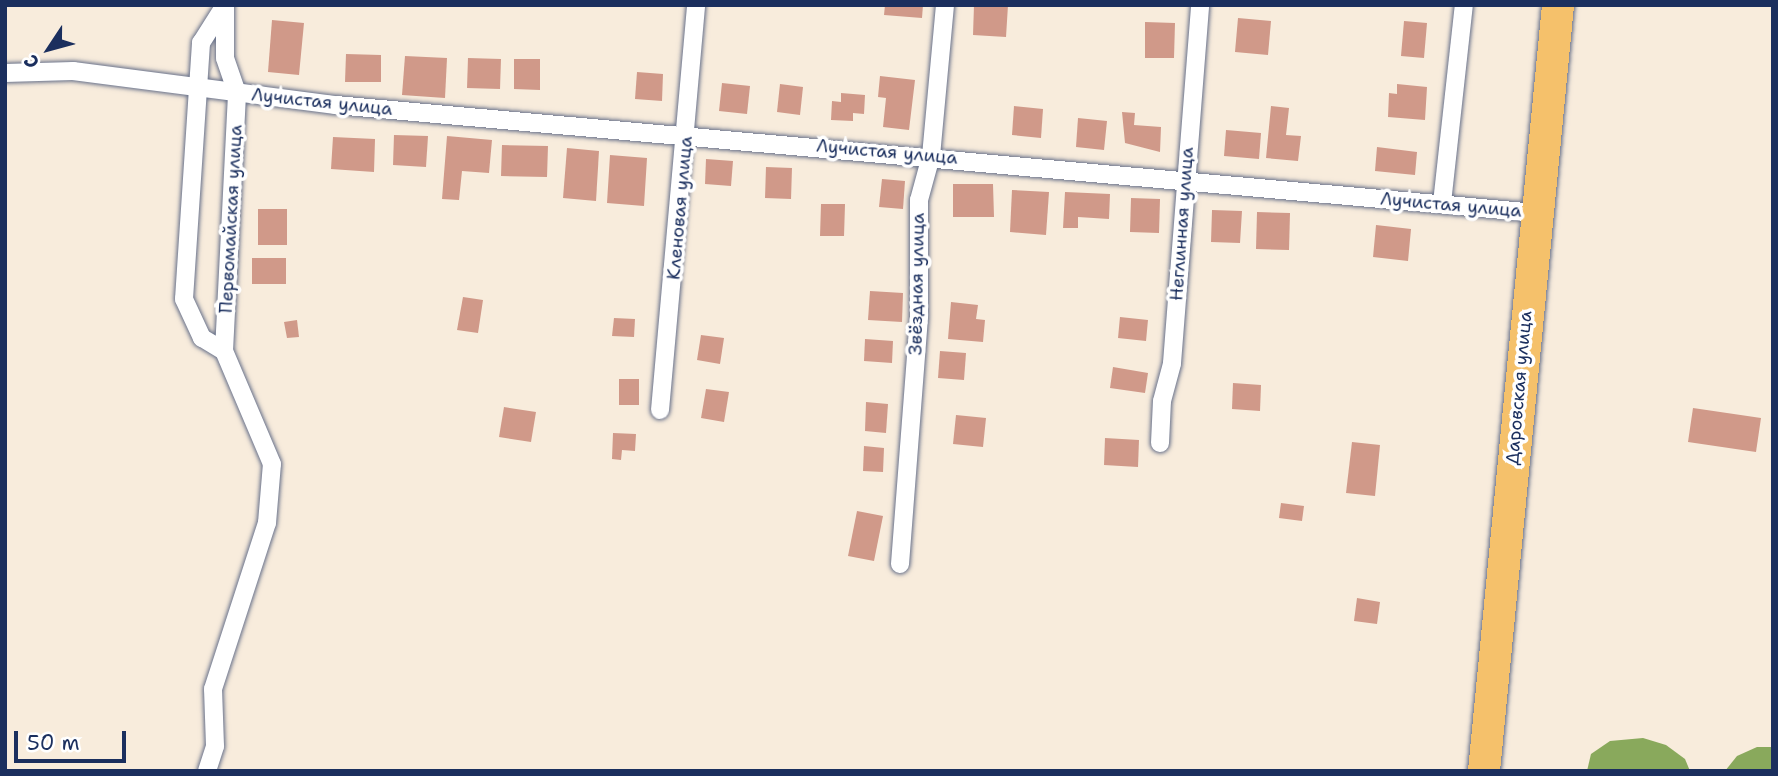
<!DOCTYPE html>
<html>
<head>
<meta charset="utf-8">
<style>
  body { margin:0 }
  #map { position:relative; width:1778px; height:776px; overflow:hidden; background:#f8ecdc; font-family:"Shantell Sans",sans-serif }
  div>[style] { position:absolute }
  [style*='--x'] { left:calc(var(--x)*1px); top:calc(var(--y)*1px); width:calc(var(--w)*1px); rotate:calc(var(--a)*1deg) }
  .forest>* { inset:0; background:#89a95c }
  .building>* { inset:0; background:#d09989 }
  .roads { filter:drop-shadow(0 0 2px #68718a) drop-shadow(0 0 2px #68718a) }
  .street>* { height:18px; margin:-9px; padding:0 9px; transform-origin:9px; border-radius:9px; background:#fff }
  .highway>* { height:32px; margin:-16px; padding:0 16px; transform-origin:16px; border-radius:16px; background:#f5c16b }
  span { translate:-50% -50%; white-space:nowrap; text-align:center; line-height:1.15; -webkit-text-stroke:7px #fff; paint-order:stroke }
  .street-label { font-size:18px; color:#1b2f5e }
  .frame { position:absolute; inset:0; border:7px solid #1b2f5e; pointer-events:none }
  .north { position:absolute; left:14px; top:14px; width:70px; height:70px; -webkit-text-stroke:5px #fff; paint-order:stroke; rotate:234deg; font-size:19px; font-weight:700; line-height:28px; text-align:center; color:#1b2f5e }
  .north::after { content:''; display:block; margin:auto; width:24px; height:32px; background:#1b2f5e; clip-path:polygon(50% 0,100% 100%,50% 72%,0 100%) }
  .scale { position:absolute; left:14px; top:731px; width:112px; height:32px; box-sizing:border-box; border:4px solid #1b2f5e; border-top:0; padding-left:9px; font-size:21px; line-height:24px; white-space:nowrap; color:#1b2f5e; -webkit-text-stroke:5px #fff; paint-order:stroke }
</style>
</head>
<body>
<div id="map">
  <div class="forest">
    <div style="clip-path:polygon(1643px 738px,1666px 745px,1685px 759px,1690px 771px,1587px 771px,1591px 754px,1610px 741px)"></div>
    <div style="clip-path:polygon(1757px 747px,1773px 747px,1773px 771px,1725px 771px,1737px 756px)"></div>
  </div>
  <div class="building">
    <div style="clip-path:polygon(885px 5px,923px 5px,922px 18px,884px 15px)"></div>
    <div style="clip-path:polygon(974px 5px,1008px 5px,1006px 37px,973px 35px)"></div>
    <div style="clip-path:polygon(1238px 18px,1271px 21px,1268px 55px,1235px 52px)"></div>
    <div style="clip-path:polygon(272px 20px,304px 23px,299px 75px,268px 72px)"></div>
    <div style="clip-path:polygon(1404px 21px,1427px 23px,1424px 58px,1401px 56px)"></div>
    <div style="clip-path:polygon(1145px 22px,1175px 23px,1174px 58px,1145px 58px)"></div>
    <div style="clip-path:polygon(346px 54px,381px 55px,381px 82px,345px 82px)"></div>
    <div style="clip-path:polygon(405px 56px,447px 58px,445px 98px,402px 95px)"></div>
    <div style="clip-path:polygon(468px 58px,501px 59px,500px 89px,467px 88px)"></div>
    <div style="clip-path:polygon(514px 59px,540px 59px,540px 90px,514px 89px)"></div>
    <div style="clip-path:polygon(637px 72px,663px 74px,662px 101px,635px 99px)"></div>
    <div style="clip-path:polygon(880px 76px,915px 80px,909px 130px,883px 127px,886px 98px,878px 97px)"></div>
    <div style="clip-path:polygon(722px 83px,750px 86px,747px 114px,719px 111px)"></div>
    <div style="clip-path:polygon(780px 84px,803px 87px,800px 115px,777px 112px)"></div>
    <div style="clip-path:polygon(1397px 84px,1427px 87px,1425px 120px,1388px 117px,1389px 93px,1397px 94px)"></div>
    <div style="clip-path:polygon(841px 93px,865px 95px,864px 114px,853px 113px,853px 121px,831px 120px,832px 101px,841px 102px)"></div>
    <div style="clip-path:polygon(1014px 106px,1043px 109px,1041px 138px,1012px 135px)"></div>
    <div style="clip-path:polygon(1271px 106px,1289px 108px,1286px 135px,1301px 136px,1298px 161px,1266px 158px)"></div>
    <div style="clip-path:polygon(1122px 112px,1135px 113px,1134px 125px,1161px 127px,1160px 152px,1125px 143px)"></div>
    <div style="clip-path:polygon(1078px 118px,1107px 121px,1104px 150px,1076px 147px)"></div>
    <div style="clip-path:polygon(1226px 130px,1261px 133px,1259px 159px,1224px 156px)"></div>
    <div style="clip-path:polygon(394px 135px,428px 136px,426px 167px,393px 165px)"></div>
    <div style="clip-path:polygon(447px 136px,492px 140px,489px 173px,462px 171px,459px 200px,442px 199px)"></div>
    <div style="clip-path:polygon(333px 137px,375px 139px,374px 172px,331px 169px)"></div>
    <div style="clip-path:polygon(502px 145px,548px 146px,547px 177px,501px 176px)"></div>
    <div style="clip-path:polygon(1377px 147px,1417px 152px,1415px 175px,1375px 171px)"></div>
    <div style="clip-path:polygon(567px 148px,599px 151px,596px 201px,563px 198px)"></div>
    <div style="clip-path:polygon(610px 155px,647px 158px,644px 206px,607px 203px)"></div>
    <div style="clip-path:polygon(706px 159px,733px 161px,731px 186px,705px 184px)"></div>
    <div style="clip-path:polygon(766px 167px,792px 168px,791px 199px,765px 198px)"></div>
    <div style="clip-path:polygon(882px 179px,905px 181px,903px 209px,879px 207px)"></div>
    <div style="clip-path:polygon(953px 184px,993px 184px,994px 217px,953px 217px)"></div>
    <div style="clip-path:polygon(1012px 190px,1049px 192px,1046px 235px,1010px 232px)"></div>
    <div style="clip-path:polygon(1065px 192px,1110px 194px,1109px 219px,1078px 217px,1078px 228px,1063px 228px)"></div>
    <div style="clip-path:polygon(1131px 198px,1160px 199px,1159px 233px,1130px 232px)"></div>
    <div style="clip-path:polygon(821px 204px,845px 204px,844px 236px,820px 236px)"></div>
    <div style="clip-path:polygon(258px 209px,287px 209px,287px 245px,258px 245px)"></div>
    <div style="clip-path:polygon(1212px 210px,1242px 211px,1240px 243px,1211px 242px)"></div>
    <div style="clip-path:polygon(1257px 212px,1290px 213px,1289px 250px,1256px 249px)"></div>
    <div style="clip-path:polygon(1376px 225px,1411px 229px,1408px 261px,1373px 257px)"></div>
    <div style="clip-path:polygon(252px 258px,286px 258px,286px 284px,252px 284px)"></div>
    <div style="clip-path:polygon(870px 291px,903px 293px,902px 322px,868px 320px)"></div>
    <div style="clip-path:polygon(463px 297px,483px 300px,478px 333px,457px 330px)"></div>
    <div style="clip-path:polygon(951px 302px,978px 305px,976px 319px,985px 320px,983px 342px,948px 339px)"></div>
    <div style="clip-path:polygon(1120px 317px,1148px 320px,1146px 341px,1118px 338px)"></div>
    <div style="clip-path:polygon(614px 318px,635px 319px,634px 337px,612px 336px)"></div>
    <div style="clip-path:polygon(297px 320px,299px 337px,287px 338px,284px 322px)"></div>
    <div style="clip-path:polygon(701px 335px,724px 338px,720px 364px,697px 360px)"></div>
    <div style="clip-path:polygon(865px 339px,893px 341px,892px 363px,864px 361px)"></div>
    <div style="clip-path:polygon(940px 351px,966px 353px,964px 380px,938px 378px)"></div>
    <div style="clip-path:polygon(1113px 367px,1148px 373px,1145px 393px,1110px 388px)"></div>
    <div style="clip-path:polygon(619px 379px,639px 379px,639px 405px,619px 405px)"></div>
    <div style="clip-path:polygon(1233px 383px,1261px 385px,1260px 411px,1232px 409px)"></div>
    <div style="clip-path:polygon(706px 389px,729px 392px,724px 422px,701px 418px)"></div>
    <div style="clip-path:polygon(866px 402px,888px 404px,886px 433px,865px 431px)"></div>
    <div style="clip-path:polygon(504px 407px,536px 412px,531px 442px,499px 437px)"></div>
    <div style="clip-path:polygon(1693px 408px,1761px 418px,1756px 452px,1688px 442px)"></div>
    <div style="clip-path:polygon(956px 415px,986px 418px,983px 447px,953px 444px)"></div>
    <div style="clip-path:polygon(613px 433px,636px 434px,635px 451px,622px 450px,621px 460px,612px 459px)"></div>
    <div style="clip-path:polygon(1105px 438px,1139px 440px,1138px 467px,1104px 465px)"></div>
    <div style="clip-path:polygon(1352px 442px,1380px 445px,1375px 496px,1346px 493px)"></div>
    <div style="clip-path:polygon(864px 446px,884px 448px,883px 472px,863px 471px)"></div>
    <div style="clip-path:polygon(1281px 503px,1304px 506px,1302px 521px,1279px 518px)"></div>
    <div style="clip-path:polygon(857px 511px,883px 516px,874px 561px,848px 556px)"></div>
    <div style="clip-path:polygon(1357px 598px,1380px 602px,1377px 624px,1354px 621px)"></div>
  </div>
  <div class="roads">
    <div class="street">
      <div style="--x:5;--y:73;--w:68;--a:-1.7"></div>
      <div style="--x:73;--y:71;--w:265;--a:7.4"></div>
      <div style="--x:336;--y:105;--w:1205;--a:5.14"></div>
      <div style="--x:1442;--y:203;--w:199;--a:-83.7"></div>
      <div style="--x:224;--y:351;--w:258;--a:-87.1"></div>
      <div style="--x:237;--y:93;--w:37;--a:-109"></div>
      <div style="--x:225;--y:58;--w:53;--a:-90"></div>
      <div style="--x:660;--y:410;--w:407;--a:-84.9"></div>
      <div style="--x:1160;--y:443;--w:42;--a:-87.3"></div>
      <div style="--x:1162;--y:401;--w:39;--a:-75"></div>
      <div style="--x:1172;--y:363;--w:359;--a:-85.5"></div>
      <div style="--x:900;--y:564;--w:248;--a:-85.6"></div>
      <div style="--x:919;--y:317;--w:117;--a:-90"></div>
      <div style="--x:919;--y:200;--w:46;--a:-74.7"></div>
      <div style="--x:931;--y:156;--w:152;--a:-84.7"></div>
      <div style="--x:207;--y:771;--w:26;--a:-72"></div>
      <div style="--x:215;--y:746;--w:57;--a:-92"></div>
      <div style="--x:213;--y:689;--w:175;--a:-72"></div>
      <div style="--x:267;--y:523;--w:59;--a:-85.2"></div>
      <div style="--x:272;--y:464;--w:123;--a:-113"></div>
      <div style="--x:224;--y:351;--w:26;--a:-149"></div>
      <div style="--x:202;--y:338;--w:43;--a:-114.8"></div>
      <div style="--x:184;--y:299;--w:257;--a:-86.2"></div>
      <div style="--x:201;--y:43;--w:45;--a:-57.7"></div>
    </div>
    <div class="highway">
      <div style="--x:1484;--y:771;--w:770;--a:-84.48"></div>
    </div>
  </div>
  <div class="street-label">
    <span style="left:322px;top:102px;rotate:6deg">Лучистая улица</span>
    <span style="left:887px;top:152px;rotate:5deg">Лучистая улица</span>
    <span style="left:1451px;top:205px;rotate:5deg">Лучистая улица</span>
    <span style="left:680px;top:208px;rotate:-85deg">Кленовая улица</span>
    <span style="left:231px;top:219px;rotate:-87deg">Первомайская улица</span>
    <span style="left:1182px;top:224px;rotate:-86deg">Неглинная улица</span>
    <span style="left:917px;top:284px;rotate:-89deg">Звёздная улица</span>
    <span style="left:1519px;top:388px;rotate:-85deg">Даровская улица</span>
  </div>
  <div class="frame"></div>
  <div class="north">С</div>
  <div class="scale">50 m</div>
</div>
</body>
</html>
